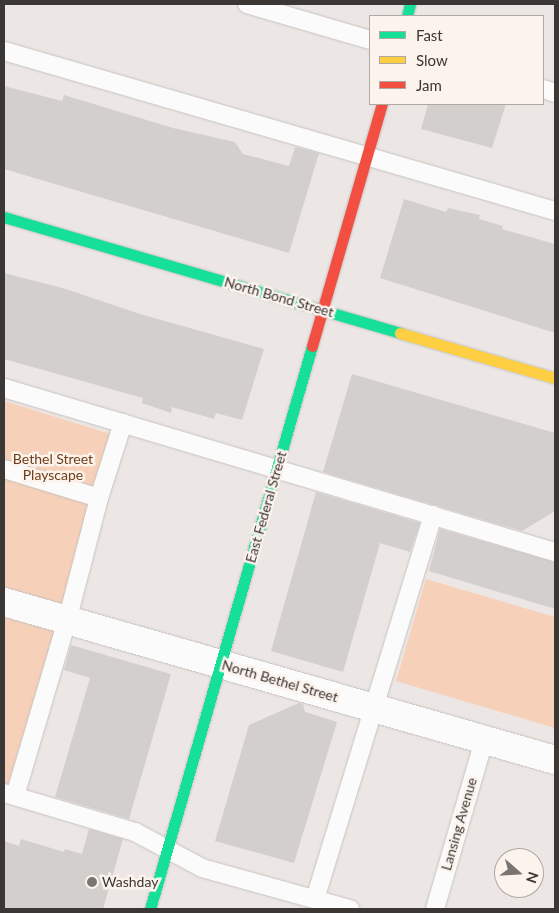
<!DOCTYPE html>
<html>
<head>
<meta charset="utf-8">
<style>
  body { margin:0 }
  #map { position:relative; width:559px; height:913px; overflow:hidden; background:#ece7e4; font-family:Lato,sans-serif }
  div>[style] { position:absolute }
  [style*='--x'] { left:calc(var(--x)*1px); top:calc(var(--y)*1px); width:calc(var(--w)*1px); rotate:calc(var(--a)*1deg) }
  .green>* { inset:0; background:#f6d0b8 }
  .building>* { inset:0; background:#d3cfcd }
  .roads { filter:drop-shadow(0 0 1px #c7c3c1) drop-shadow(0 0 1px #c7c3c1) }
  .lane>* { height:18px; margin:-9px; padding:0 9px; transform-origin:9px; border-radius:9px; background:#fcfbfb }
  .street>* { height:28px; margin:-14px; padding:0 14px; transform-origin:14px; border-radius:14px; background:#fcfbfb }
  .fast>* { height:11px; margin:-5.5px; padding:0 5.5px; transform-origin:5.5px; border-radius:5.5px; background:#16e098 }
  .slow>* { height:11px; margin:-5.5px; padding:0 5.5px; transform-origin:5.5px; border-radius:5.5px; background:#ffcf43 }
  .jam>* { height:11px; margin:-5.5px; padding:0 5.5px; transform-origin:5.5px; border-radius:5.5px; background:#f24e42 }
  .dots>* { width:14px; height:14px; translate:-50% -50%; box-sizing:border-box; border:2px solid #fcf3ed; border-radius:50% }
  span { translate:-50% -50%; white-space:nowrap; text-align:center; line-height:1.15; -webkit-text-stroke:5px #fcf3ed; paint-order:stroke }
  .street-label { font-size:14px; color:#3b3735 }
  .park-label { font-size:14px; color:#6f3d17 }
  .poi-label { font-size:14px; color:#3b3735 }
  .left { translate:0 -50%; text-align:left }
  .frame { position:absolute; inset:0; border:5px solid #3b3735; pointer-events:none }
  .legend { position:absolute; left:369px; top:15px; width:175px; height:90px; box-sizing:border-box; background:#fcf3ed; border:1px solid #afa8a3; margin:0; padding:6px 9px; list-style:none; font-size:15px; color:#3b3735 }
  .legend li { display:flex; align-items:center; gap:10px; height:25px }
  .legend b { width:25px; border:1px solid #afa8a3 }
  .north { position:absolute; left:494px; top:848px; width:50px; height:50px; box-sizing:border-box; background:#fcf3ed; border:1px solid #afa8a3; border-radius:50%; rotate:109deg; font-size:14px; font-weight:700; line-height:20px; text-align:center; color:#3b3735 }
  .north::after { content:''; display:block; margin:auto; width:18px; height:22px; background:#797572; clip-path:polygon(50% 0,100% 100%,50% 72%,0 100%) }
</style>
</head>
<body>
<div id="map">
  <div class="green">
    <div style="clip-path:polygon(4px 401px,114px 435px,8px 785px,4px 784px)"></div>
    <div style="clip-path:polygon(426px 579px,555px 617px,555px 728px,396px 681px)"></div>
  </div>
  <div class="building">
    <div style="clip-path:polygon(4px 86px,62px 101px,64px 95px,173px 128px,235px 142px,243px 154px,289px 166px,295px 147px,319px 153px,289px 253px,4px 169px)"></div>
    <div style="clip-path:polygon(428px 104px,506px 104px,492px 148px,421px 129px)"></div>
    <div style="clip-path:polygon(404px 199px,446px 212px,448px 208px,480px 215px,479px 219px,503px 226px,502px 229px,555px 244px,555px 333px,380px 278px)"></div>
    <div style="clip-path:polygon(4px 273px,66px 289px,140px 314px,264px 349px,242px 420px,216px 413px,214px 419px,172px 407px,171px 413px,142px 403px,143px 398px,4px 359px)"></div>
    <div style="clip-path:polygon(352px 374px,555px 433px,555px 511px,522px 531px,323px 472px)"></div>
    <div style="clip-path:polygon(316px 492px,420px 523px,410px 552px,380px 543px,343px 672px,271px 651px)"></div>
    <div style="clip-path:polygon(440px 529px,555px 562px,555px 609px,429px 571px)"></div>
    <div style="clip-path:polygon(71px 645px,171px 674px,129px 819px,55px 797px,90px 678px,64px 670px)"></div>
    <div style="clip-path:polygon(299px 703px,303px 704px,305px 712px,337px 722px,294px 863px,215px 841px,249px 725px)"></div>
    <div style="clip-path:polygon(89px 829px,123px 839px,103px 909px,4px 909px,4px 841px,19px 846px,21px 839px,64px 852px,65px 849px,82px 854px)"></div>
  </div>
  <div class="roads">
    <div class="lane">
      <div style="--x:247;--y:4;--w:128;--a:16.3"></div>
      <div style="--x:4;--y:51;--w:574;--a:16.19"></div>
      <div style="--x:543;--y:89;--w:13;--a:18"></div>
      <div style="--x:4;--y:388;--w:575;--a:16.58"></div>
      <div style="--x:4;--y:469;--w:99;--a:17"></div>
      <div style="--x:4;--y:793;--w:137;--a:16.6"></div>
      <div style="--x:135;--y:832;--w:76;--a:28.2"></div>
      <div style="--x:202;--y:868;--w:154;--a:15.5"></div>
      <div style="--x:15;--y:796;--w:183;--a:-73.5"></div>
      <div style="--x:67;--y:621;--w:127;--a:-75.4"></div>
      <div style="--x:99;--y:498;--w:79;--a:-72.3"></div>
      <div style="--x:315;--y:899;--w:402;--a:-72.9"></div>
      <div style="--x:435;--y:909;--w:176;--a:-73.8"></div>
    </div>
    <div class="street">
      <div style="--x:4;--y:602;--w:573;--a:16"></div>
    </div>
    <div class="fast">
      <div style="--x:407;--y:16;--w:12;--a:-76"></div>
      <div style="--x:4;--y:217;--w:413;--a:16.3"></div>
      <div style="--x:150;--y:909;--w:586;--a:-73.95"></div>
    </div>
    <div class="slow">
      <div style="--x:400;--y:333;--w:161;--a:16.2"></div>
    </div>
    <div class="jam">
      <div style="--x:312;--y:346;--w:252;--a:-73.9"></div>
    </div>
  </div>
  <div class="dots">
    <div style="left:92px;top:882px;background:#797572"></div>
  </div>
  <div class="street-label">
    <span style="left:279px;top:297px;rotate:16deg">North Bond Street</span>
    <span style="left:266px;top:507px;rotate:-74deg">East Federal Street</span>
    <span style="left:280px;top:681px;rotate:16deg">North Bethel Street</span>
    <span style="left:459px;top:824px;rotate:-74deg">Lansing Avenue</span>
  </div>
  <div class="park-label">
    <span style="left:53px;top:467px">Bethel Street<br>Playscape</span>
  </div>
  <div class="poi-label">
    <span class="left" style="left:102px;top:882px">Washday</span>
  </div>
  <div class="frame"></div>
  <ul class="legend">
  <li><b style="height:6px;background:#16e098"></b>Fast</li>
  <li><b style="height:6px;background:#ffcf43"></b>Slow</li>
  <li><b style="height:6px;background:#f24e42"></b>Jam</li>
  </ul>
  <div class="north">N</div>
</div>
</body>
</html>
